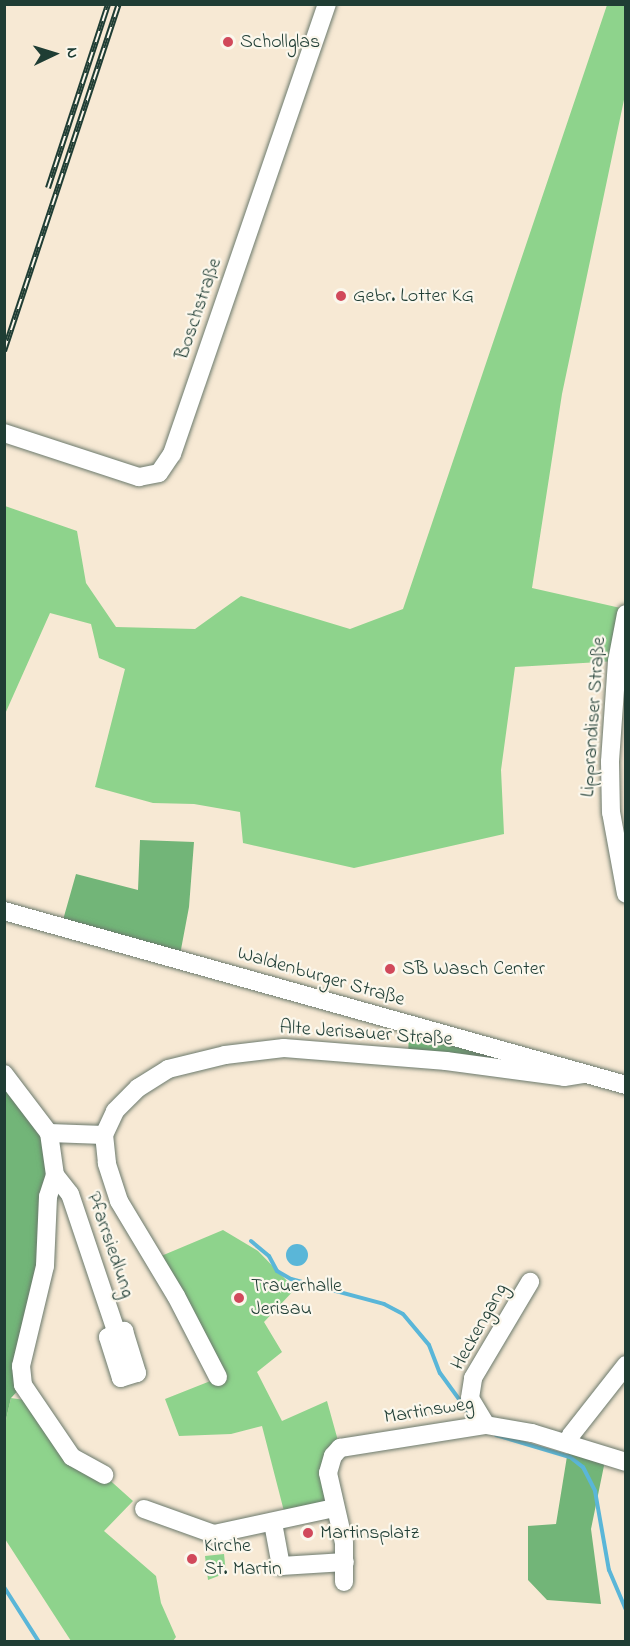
<!DOCTYPE html>
<html>
<head>
<meta charset="utf-8">
<style>
  body { margin:0 }
  #map { position:relative; width:630px; height:1646px; overflow:hidden; background:#f7e9d4; font-family:"Indie Flower",sans-serif }
  div>[style] { position:absolute }
  [style*='--x'] { left:calc(var(--x)*1px); top:calc(var(--y)*1px); width:calc(var(--w)*1px); rotate:calc(var(--a)*1deg) }
  .green>* { inset:0; background:#8ed38c }
  .forest>* { inset:0; background:#72b578 }
  .water>* { inset:0; background:#5ab6d8 }
  .round { border-radius:50% }
  .stream>* { height:4px; margin:-2px; padding:0 2px; transform-origin:2px; border-radius:2px; background:#5ab6d8 }
  .roads { filter:drop-shadow(0 0 2px #6b796c) drop-shadow(0 0 2px #6b796c) }
  .minor>* { height:18px; margin:-9px; padding:0 9px; transform-origin:9px; border-radius:9px; background:#fff }
  .rail>* { height:6px; margin-top:-3px; transform-origin:0; background:repeating-linear-gradient(90deg,#fbf7ec 0 11px,#1f3d34 0 22px); box-sizing:border-box; border-block:2px solid #1f3d34 }
  .dots>* { width:16px; height:16px; translate:-50% -50%; box-sizing:border-box; border:3px solid #fbf7ec; border-radius:50% }
  span { translate:-50% -50%; white-space:nowrap; text-align:center; line-height:1.15; -webkit-text-stroke:4.5px #fbf7ec; paint-order:stroke }
  .poi-label { font-size:20px; color:#1f3d34 }
  .left { translate:0 -50%; text-align:left }
  .street-label { font-size:20px; color:#1f3d34 }
  .frame { position:absolute; inset:0; border:6px solid #1f3d34; pointer-events:none }
  .north { position:absolute; left:24px; top:24px; width:60px; height:60px; -webkit-text-stroke:4px #fbf7ec; paint-order:stroke; rotate:86deg; font-size:16px; font-weight:700; line-height:24px; text-align:center; color:#1f3d34 }
  .north::after { content:''; display:block; margin:auto; width:21px; height:27px; background:#1f3d34; clip-path:polygon(50% 0,100% 100%,50% 72%,0 100%) }
</style>
</head>
<body>
<div id="map">
  <div class="green">
    <div style="clip-path:polygon(607px 5px,625px 5px,625px 95px,562px 394px,532px 588px,625px 609px,617px 661px,515px 667px,501px 770px,504px 834px,354px 868px,243px 843px,240px 812px,194px 804px,153px 803px,95px 787px,125px 669px,99px 658px,91px 624px,50px 613px,5px 714px,5px 506px,77px 531px,86px 583px,116px 627px,195px 629px,241px 596px,350px 629px,403px 609px)"></div>
    <div style="clip-path:polygon(223px 1230px,258px 1251px,295px 1289px,264px 1322px,282px 1352px,257px 1372px,282px 1421px,327px 1401px,340px 1448px,333px 1456px,334px 1508px,286px 1519px,262px 1426px,231px 1434px,179px 1436px,165px 1399px,218px 1378px,154px 1259px)"></div>
    <div style="clip-path:polygon(11px 1398px,31px 1401px,71px 1459px,104px 1475px,133px 1501px,104px 1531px,156px 1576px,161px 1603px,176px 1637px,173px 1641px,71px 1641px,5px 1539px,5px 1424px)"></div>
    <div style="clip-path:polygon(224px 1554px,226px 1573px,208px 1580px,205px 1556px)"></div>
  </div>
  <div class="forest">
    <div style="clip-path:polygon(140px 840px,194px 842px,189px 907px,179px 960px,61px 927px,76px 874px,138px 890px)"></div>
    <div style="clip-path:polygon(409px 1034px,497px 1058px,484px 1063px,408px 1055px)"></div>
    <div style="clip-path:polygon(5px 1074px,49px 1133px,55px 1175px,23px 1385px,11px 1398px,5px 1424px)"></div>
    <div style="clip-path:polygon(569px 1444px,606px 1456px,591px 1529px,601px 1604px,547px 1600px,528px 1580px,528px 1526px,556px 1524px)"></div>
  </div>
  <div class="water">
    <div class="round" style="left:286px;top:1244px;width:22px;height:22px"></div>
  </div>
  <div class="stream">
    <div style="--x:251;--y:1241;--w:23;--a:40"></div>
    <div style="--x:269;--y:1256;--w:17;--a:62"></div>
    <div style="--x:277;--y:1271;--w:16;--a:30"></div>
    <div style="--x:291;--y:1279;--w:96;--a:15"></div>
    <div style="--x:384;--y:1304;--w:21;--a:28"></div>
    <div style="--x:403;--y:1314;--w:40;--a:50"></div>
    <div style="--x:429;--y:1345;--w:30;--a:69"></div>
    <div style="--x:440;--y:1373;--w:54;--a:54"></div>
    <div style="--x:496;--y:1435;--w:77;--a:16.6"></div>
    <div style="--x:570;--y:1457;--w:16;--a:38"></div>
    <div style="--x:583;--y:1467;--w:27;--a:63"></div>
    <div style="--x:595;--y:1491;--w:80;--a:80"></div>
    <div style="--x:609;--y:1570;--w:43;--a:67"></div>
    <div style="--x:4;--y:1587;--w:65;--a:57.5"></div>
  </div>
  <div class="roads">
    <div class="minor">
      <div style="--x:4;--y:433;--w:142;--a:18.1"></div>
      <div style="--x:139;--y:477;--w:20;--a:-11"></div>
      <div style="--x:159;--y:473;--w:23;--a:-56"></div>
      <div style="--x:172;--y:454;--w:476;--a:-71"></div>
      <div style="--x:626;--y:614;--w:48;--a:100.8"></div>
      <div style="--x:617;--y:661;--w:101;--a:94"></div>
      <div style="--x:610;--y:762;--w:50;--a:88.9"></div>
      <div style="--x:611;--y:812;--w:83;--a:79.6"></div>
      <div style="--x:4;--y:911;--w:646;--a:15.63"></div>
      <div style="--x:4;--y:1074;--w:74;--a:52.7"></div>
      <div style="--x:49;--y:1133;--w:55;--a:2.1"></div>
      <div style="--x:49;--y:1133;--w:42;--a:81.9"></div>
      <div style="--x:55;--y:1175;--w:23;--a:108"></div>
      <div style="--x:48;--y:1197;--w:69;--a:92.5"></div>
      <div style="--x:45;--y:1266;--w:103;--a:103.5"></div>
      <div style="--x:21;--y:1366;--w:19;--a:84"></div>
      <div style="--x:23;--y:1385;--w:87;--a:55.8"></div>
      <div style="--x:72;--y:1457;--w:37;--a:29"></div>
      <div style="--x:55;--y:1175;--w:24;--a:52"></div>
      <div style="--x:70;--y:1194;--w:148;--a:71.4"></div>
      <div style="--x:117;--y:1334;--w:8;--a:-23"></div>
      <div style="--x:124;--y:1331;--w:44;--a:72.8"></div>
      <div style="--x:137;--y:1373;--w:17;--a:163"></div>
      <div style="--x:121;--y:1378;--w:43;--a:-107.6"></div>
      <div style="--x:108;--y:1337;--w:9;--a:-18"></div>
      <div style="--x:218;--y:1377;--w:91;--a:-117.4"></div>
      <div style="--x:176;--y:1296;--w:111;--a:-121"></div>
      <div style="--x:119;--y:1201;--w:40;--a:-108"></div>
      <div style="--x:107;--y:1163;--w:28;--a:-96"></div>
      <div style="--x:104;--y:1135;--w:26;--a:-65"></div>
      <div style="--x:115;--y:1111;--w:33;--a:-45"></div>
      <div style="--x:138;--y:1088;--w:36;--a:-32"></div>
      <div style="--x:168;--y:1069;--w:59;--a:-13.8"></div>
      <div style="--x:225;--y:1055;--w:59;--a:-6.8"></div>
      <div style="--x:284;--y:1048;--w:163;--a:4.6"></div>
      <div style="--x:446;--y:1061;--w:119;--a:7.7"></div>
      <div style="--x:564;--y:1077;--w:19;--a:-9"></div>
      <div style="--x:486;--y:1425;--w:31;--a:-121"></div>
      <div style="--x:470;--y:1398;--w:20;--a:-81"></div>
      <div style="--x:473;--y:1378;--w:112;--a:-59.3"></div>
      <div style="--x:569;--y:1444;--w:9;--a:-77"></div>
      <div style="--x:571;--y:1435;--w:89;--a:-51.8"></div>
      <div style="--x:144;--y:1509;--w:74;--a:19.7"></div>
      <div style="--x:214;--y:1534;--w:123;--a:-12.2"></div>
      <div style="--x:273;--y:1523;--w:44;--a:79.5"></div>
      <div style="--x:281;--y:1566;--w:64;--a:-3.6"></div>
      <div style="--x:344;--y:1582;--w:39;--a:-90"></div>
      <div style="--x:344;--y:1543;--w:72;--a:-102.9"></div>
      <div style="--x:328;--y:1473;--w:18;--a:-74"></div>
      <div style="--x:333;--y:1456;--w:11;--a:-49"></div>
      <div style="--x:340;--y:1448;--w:148;--a:-9"></div>
      <div style="--x:486;--y:1425;--w:47;--a:9.9"></div>
      <div style="--x:532;--y:1433;--w:98;--a:17.1"></div>
    </div>
  </div>
  <div class="rail">
    <div style="--x:48;--y:188;--w:194;--a:-71.9"></div>
    <div style="--x:4;--y:351;--w:366;--a:-71.7"></div>
  </div>
  <div class="dots">
    <div style="left:228px;top:42px;background:#d1495b"></div>
    <div style="left:341px;top:296px;background:#d1495b"></div>
    <div style="left:390px;top:969px;background:#d1495b"></div>
    <div style="left:239px;top:1298px;background:#d1495b"></div>
    <div style="left:308px;top:1533px;background:#d1495b"></div>
    <div style="left:192px;top:1559px;background:#d1495b"></div>
  </div>
  <div class="poi-label">
    <span class="left" style="left:240px;top:42px">Schollglas</span>
    <span class="left" style="left:353px;top:296px">Gebr. Lotter KG</span>
    <span class="left" style="left:402px;top:969px">SB Wasch Center</span>
    <span class="left" style="left:251px;top:1298px">Trauerhalle<br>Jerisau</span>
    <span class="left" style="left:320px;top:1533px">Martinsplatz</span>
    <span class="left" style="left:204px;top:1558px">Kirche<br>St. Martin</span>
  </div>
  <div class="street-label">
    <span style="left:199px;top:309px;rotate:-71deg">Boschstraße</span>
    <span style="left:594px;top:717px;rotate:-86deg">Lipprandiser Straße</span>
    <span style="left:321px;top:977px;rotate:16deg">Waldenburger Straße</span>
    <span style="left:366px;top:1034px;rotate:4deg">Alte Jerisauer Straße</span>
    <span style="left:110px;top:1245px;rotate:71deg">Pfarrsiedlung</span>
    <span style="left:480px;top:1327px;rotate:-61deg">Heckengang</span>
    <span style="left:429px;top:1411px;rotate:-9deg">Martinsweg</span>
  </div>
  <div class="frame"></div>
  <div class="north">N</div>
</div>
</body>
</html>
